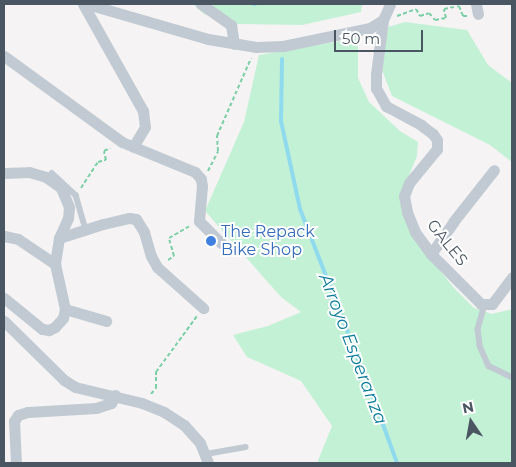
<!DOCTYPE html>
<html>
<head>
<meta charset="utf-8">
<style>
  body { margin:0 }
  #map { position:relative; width:516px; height:467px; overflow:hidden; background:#f5f3f3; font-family:Montserrat,sans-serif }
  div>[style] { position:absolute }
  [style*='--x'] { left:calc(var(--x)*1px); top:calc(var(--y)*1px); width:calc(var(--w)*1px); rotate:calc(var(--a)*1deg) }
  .green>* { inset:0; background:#c3f1d5 }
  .stream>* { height:4px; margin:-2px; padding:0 2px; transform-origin:2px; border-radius:2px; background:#90daee }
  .path>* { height:2px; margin-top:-1px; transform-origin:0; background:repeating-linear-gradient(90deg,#7ad0a6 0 4px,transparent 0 6.5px) }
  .service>* { height:5.5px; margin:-2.75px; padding:0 2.75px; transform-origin:2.75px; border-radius:2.75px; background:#c1cad2 }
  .minor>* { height:11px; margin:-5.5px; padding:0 5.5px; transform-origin:5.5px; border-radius:5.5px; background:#c1cad2 }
  .dots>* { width:14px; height:14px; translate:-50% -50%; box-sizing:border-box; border:2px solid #fff; border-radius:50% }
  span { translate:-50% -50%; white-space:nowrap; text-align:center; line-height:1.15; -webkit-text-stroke:4px #fff; paint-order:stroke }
  .shop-label { font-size:16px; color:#366cbe }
  .left { translate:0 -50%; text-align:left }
  .street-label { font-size:16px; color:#4a5661 }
  .water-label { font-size:18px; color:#0c7c9b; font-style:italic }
  .frame { position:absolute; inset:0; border:5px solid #4a5661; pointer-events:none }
  .north { position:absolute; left:446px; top:397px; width:50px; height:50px; -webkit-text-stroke:4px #fff; paint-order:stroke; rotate:348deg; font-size:14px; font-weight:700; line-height:20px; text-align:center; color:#4a5661 }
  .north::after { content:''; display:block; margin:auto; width:18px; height:22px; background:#4a5661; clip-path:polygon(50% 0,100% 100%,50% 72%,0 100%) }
  .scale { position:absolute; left:334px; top:30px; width:89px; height:22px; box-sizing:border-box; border:2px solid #4a5661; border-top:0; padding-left:6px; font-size:15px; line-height:18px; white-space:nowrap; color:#4a5661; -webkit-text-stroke:4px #fff; paint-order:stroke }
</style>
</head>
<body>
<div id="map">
  <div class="green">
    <div style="clip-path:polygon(193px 4px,362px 4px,361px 12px,302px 25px,238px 24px,204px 14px)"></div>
    <div style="clip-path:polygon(405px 22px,467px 30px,488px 65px,512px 83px,512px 162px,490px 145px,392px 96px,382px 70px,388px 27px)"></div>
    <div style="clip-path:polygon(358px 38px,358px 78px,369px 102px,400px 131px,418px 142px,417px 156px,404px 188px,410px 233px,454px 288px,474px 308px,492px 314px,512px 309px,512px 463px,317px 463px,332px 426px,301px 381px,247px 357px,233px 335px,268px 326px,301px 312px,281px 297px,205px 211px,244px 122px,259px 55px)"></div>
  </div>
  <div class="stream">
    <div style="--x:254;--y:4;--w:1;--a:0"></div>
    <div style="--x:282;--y:59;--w:62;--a:90.9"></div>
    <div style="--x:281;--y:121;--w:90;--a:77.8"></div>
    <div style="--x:300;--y:209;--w:210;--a:68.8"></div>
    <div style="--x:376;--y:405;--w:62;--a:70.1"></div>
  </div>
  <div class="path">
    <div style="--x:397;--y:16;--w:20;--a:-20"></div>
    <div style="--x:416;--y:9;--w:8;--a:60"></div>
    <div style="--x:420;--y:16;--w:9;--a:-18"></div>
    <div style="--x:429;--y:13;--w:9;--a:49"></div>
    <div style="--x:435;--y:20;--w:11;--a:-10"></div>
    <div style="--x:446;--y:18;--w:9;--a:-103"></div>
    <div style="--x:444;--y:9;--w:15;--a:-11"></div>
    <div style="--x:459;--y:6;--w:11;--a:68"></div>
    <div style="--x:463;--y:16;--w:4;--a:0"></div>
    <div style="--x:208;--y:171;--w:22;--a:-63"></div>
    <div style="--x:218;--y:151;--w:15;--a:-94"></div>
    <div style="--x:217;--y:136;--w:85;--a:-66.4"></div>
    <div style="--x:81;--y:188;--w:31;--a:-57"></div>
    <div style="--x:98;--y:162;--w:8;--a:-14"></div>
    <div style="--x:106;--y:160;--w:9;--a:-103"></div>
    <div style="--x:104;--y:151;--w:7;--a:-27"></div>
    <div style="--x:168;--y:260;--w:7;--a:-34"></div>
    <div style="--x:174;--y:256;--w:19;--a:-106"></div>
    <div style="--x:169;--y:238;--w:24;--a:-30"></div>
    <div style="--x:151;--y:394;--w:8;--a:-50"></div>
    <div style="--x:156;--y:388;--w:16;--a:-90"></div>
    <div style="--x:156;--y:372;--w:69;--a:-53.8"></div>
  </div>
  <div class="service">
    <div style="--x:52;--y:173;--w:33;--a:43"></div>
    <div style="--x:76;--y:195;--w:36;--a:74"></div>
    <div style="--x:485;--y:305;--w:25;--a:106"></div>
    <div style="--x:478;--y:329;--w:17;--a:83"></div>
    <div style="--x:480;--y:346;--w:22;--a:66"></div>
    <div style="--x:489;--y:366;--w:25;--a:26"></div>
    <div style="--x:206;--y:454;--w:40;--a:-10"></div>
  </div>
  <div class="minor">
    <div style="--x:83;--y:4;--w:123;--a:60.7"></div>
    <div style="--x:143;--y:111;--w:16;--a:83"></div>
    <div style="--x:145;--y:127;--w:23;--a:121"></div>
    <div style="--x:87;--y:4;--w:126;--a:16.1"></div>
    <div style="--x:208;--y:39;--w:49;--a:9.5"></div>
    <div style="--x:256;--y:47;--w:27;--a:-2"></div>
    <div style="--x:283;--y:46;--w:89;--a:-11.7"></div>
    <div style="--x:370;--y:28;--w:15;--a:-32"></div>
    <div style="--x:383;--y:20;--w:17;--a:-66"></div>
    <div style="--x:201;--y:4;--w:37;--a:35"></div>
    <div style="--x:231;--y:25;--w:19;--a:81"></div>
    <div style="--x:476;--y:4;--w:10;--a:79"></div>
    <div style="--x:383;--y:20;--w:54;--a:97.4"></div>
    <div style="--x:376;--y:74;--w:14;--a:90"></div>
    <div style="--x:376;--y:88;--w:21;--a:61"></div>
    <div style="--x:386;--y:106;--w:40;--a:28"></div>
    <div style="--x:421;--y:125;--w:15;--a:37"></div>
    <div style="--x:433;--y:134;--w:7;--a:56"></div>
    <div style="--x:437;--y:140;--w:9;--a:90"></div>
    <div style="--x:437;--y:149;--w:44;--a:129.5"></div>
    <div style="--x:409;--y:183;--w:14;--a:111"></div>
    <div style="--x:404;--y:196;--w:16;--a:79"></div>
    <div style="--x:407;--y:212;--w:22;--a:68"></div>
    <div style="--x:415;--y:232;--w:27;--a:54"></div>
    <div style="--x:431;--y:254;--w:71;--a:45"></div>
    <div style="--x:481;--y:304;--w:11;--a:0"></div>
    <div style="--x:492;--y:304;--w:34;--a:-53"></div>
    <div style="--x:4;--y:56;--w:146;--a:36.1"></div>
    <div style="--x:122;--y:142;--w:79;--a:22.3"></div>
    <div style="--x:195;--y:172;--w:9;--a:49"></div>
    <div style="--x:201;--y:179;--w:7;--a:82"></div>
    <div style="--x:202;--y:186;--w:35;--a:95"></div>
    <div style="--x:199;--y:221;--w:31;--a:45"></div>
    <div style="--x:4;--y:173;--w:25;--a:-2"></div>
    <div style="--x:29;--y:172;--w:18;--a:16"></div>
    <div style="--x:46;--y:177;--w:19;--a:36"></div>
    <div style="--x:61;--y:188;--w:21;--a:67"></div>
    <div style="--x:69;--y:207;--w:11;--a:95"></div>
    <div style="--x:68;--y:218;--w:22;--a:114"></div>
    <div style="--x:59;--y:238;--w:26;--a:99"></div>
    <div style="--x:55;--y:264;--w:46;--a:77.5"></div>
    <div style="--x:65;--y:309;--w:9;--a:103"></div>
    <div style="--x:63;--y:318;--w:12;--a:132"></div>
    <div style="--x:55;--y:327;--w:7;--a:153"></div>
    <div style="--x:49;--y:330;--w:7;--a:-172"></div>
    <div style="--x:42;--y:329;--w:49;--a:-140.8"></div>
    <div style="--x:4;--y:236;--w:14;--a:12"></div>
    <div style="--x:18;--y:239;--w:45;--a:34"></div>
    <div style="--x:59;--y:238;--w:46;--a:-17.7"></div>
    <div style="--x:103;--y:224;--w:27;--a:-13"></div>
    <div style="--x:129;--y:218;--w:7;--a:8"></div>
    <div style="--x:136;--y:219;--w:15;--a:58"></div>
    <div style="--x:144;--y:232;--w:25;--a:74"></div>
    <div style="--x:151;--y:256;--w:13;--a:61"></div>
    <div style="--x:157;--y:267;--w:62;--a:41.7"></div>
    <div style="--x:431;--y:254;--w:39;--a:-55"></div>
    <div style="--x:453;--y:222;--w:66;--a:-51.7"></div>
    <div style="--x:65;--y:309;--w:43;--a:16.3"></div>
    <div style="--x:4;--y:321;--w:84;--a:44.5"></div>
    <div style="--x:64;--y:380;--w:13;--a:32"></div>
    <div style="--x:75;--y:387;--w:69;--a:13.4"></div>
    <div style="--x:142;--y:403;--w:24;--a:22"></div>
    <div style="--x:164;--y:412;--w:24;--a:33"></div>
    <div style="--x:184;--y:425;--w:24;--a:48"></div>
    <div style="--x:200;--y:443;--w:22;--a:68"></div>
    <div style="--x:16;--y:463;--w:42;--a:-92.7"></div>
    <div style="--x:14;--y:421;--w:7;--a:-56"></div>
    <div style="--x:18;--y:415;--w:10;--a:-17"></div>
    <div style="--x:28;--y:412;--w:68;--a:-3.4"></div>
    <div style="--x:96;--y:408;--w:16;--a:-18"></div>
    <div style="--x:111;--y:403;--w:9;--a:-63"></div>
  </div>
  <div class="dots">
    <div style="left:211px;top:241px;background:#3f7fe0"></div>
  </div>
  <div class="shop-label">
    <span class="left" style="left:221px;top:241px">The Repack<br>Bike Shop</span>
  </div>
  <div class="street-label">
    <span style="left:447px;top:243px;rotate:51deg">GALES</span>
  </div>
  <div class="water-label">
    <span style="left:353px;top:349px;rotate:69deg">Arroyo Esperanza</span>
  </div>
  <div class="frame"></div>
  <div class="north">N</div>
  <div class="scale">50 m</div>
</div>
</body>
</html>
